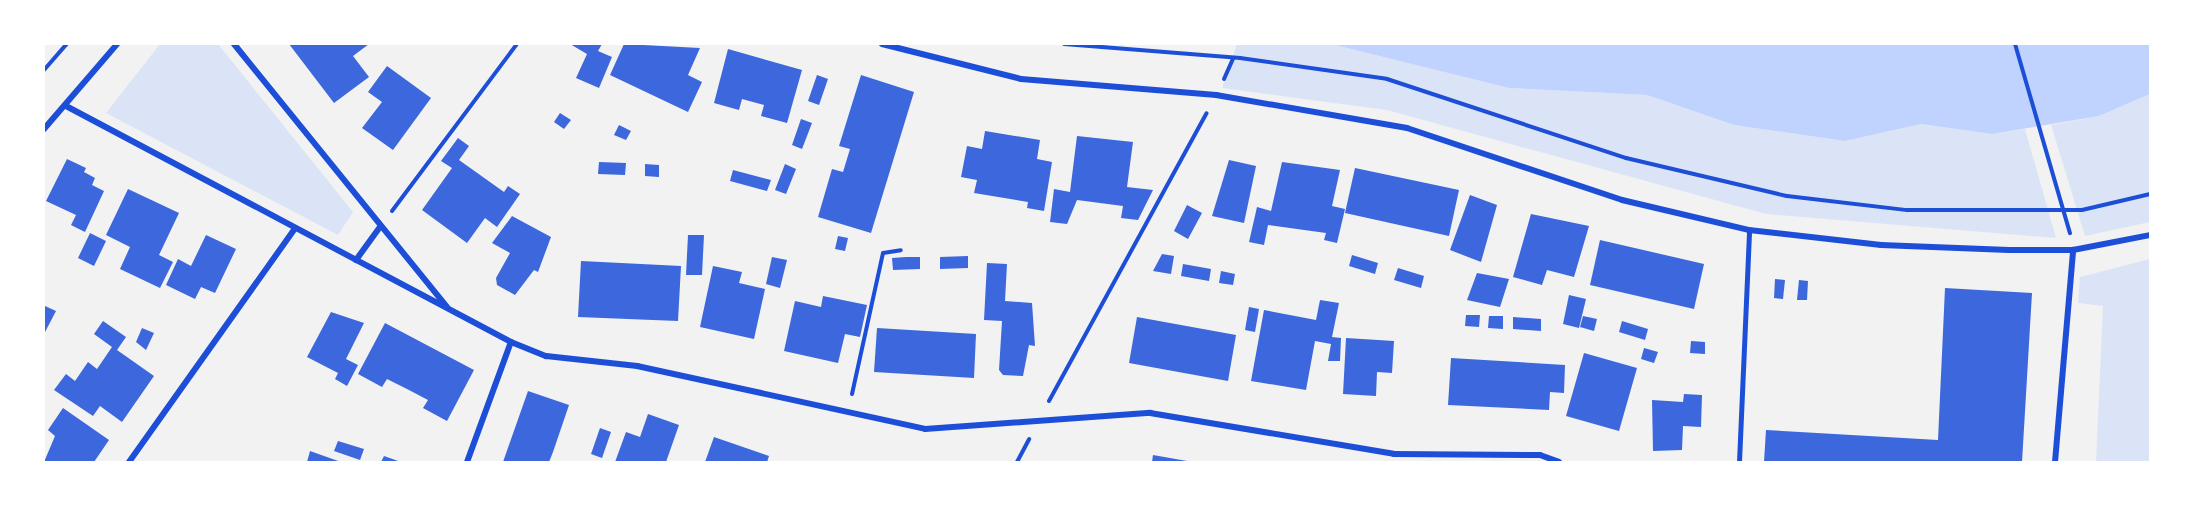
<!DOCTYPE html>
<html>
<head>
<meta charset="utf-8">
<style>
  body { margin:0 }
  #map { position:relative; width:2194px; height:506px; overflow:hidden; background:#f2f2f2; font-family:"Asap Condensed",sans-serif }
  div>[style] { position:absolute }
  [style*='--x'] { left:calc(var(--x)*1px); top:calc(var(--y)*1px); width:calc(var(--w)*1px); rotate:calc(var(--a)*1deg) }
  .green>* { inset:0; background:#dbe4f7 }
  .water>* { inset:0; background:#bfd3fe }
  .building>* { inset:0; background:#3d67dc }
  .path>* { height:4px; margin:-2px; padding:0 2px; transform-origin:2px; border-radius:2px; background:#1d4ed8 }
  .service>* { height:4.5px; margin:-2.25px; padding:0 2.25px; transform-origin:2.25px; border-radius:2.25px; background:#1d4ed8 }
  .minor>* { height:6px; margin:-3px; padding:0 3px; transform-origin:3px; border-radius:3px; background:#1d4ed8 }
  span { translate:-50% -50%; white-space:nowrap; text-align:center; line-height:1.15; -webkit-text-stroke:4.5px #fff; paint-order:stroke }
  .frame { position:absolute; inset:0; border:45px solid #fff; pointer-events:none }
</style>
</head>
<body>
<div id="map">
  <div class="green">
    <div style="clip-path:polygon(160px 44px,218px 44px,353px 212px,338px 235px,106px 113px)"></div>
    <div style="clip-path:polygon(1237px 44px,1331px 44px,1509px 88px,1647px 95px,1734px 125px,1845px 141px,1921px 124px,1992px 134px,2025px 129px,2056px 238px,1766px 214px,1387px 110px,1222px 88px)"></div>
    <div style="clip-path:polygon(2150px 94px,2150px 222px,2085px 236px,2051px 125px,2099px 116px)"></div>
    <div style="clip-path:polygon(2150px 259px,2150px 462px,2096px 462px,2103px 306px,2078px 303px,2080px 277px)"></div>
  </div>
  <div class="water">
    <div style="clip-path:polygon(1331px 44px,2150px 44px,2150px 94px,2099px 116px,1992px 134px,1921px 124px,1845px 141px,1734px 125px,1647px 95px,1509px 88px)"></div>
  </div>
  <div class="building">
    <div style="clip-path:polygon(289px 44px,369px 44px,353px 56px,369px 77px,334px 103px)"></div>
    <div style="clip-path:polygon(570px 44px,602px 44px,598px 51px,612px 57px,599px 88px,576px 78px,587px 54px)"></div>
    <div style="clip-path:polygon(624px 44px,700px 48px,688px 75px,702px 82px,688px 112px,610px 75px)"></div>
    <div style="clip-path:polygon(728px 49px,802px 70px,787px 123px,761px 116px,764px 105px,742px 99px,739px 110px,714px 103px)"></div>
    <div style="clip-path:polygon(387px 66px,431px 98px,393px 150px,362px 128px,382px 102px,368px 92px)"></div>
    <div style="clip-path:polygon(817px 75px,828px 79px,819px 105px,808px 101px)"></div>
    <div style="clip-path:polygon(861px 75px,914px 92px,871px 233px,818px 217px,832px 169px,843px 172px,850px 149px,839px 146px)"></div>
    <div style="clip-path:polygon(560px 113px,571px 120px,564px 129px,554px 122px)"></div>
    <div style="clip-path:polygon(801px 119px,812px 123px,802px 149px,792px 145px)"></div>
    <div style="clip-path:polygon(619px 125px,631px 131px,626px 140px,614px 135px)"></div>
    <div style="clip-path:polygon(985px 131px,1040px 140px,1037px 159px,1052px 162px,1044px 211px,1027px 208px,1028px 202px,974px 193px,977px 180px,961px 177px,967px 146px,982px 149px)"></div>
    <div style="clip-path:polygon(1077px 136px,1133px 142px,1127px 187px,1153px 190px,1138px 220px,1121px 218px,1123px 206px,1077px 200px,1067px 224px,1050px 222px,1054px 189px,1070px 192px)"></div>
    <div style="clip-path:polygon(458px 138px,469px 146px,459px 160px,504px 192px,508px 186px,520px 194px,497px 227px,485px 218px,467px 243px,422px 210px,452px 168px,441px 161px)"></div>
    <div style="clip-path:polygon(67px 159px,86px 168px,84px 172px,95px 178px,92px 185px,104px 191px,85px 232px,71px 225px,76px 215px,46px 201px)"></div>
    <div style="clip-path:polygon(1229px 160px,1256px 166px,1244px 223px,1212px 216px)"></div>
    <div style="clip-path:polygon(599px 162px,626px 163px,625px 175px,598px 174px)"></div>
    <div style="clip-path:polygon(1282px 162px,1340px 170px,1332px 206px,1345px 209px,1337px 243px,1324px 240px,1326px 233px,1268px 225px,1264px 245px,1249px 242px,1257px 207px,1271px 211px)"></div>
    <div style="clip-path:polygon(645px 164px,659px 165px,659px 177px,645px 176px)"></div>
    <div style="clip-path:polygon(785px 164px,796px 169px,786px 194px,775px 190px)"></div>
    <div style="clip-path:polygon(1355px 168px,1459px 190px,1449px 236px,1345px 213px)"></div>
    <div style="clip-path:polygon(733px 170px,771px 180px,767px 191px,730px 181px)"></div>
    <div style="clip-path:polygon(128px 189px,179px 213px,159px 255px,173px 262px,160px 288px,120px 269px,130px 247px,106px 235px)"></div>
    <div style="clip-path:polygon(1470px 195px,1497px 205px,1481px 262px,1450px 250px)"></div>
    <div style="clip-path:polygon(1187px 205px,1202px 213px,1188px 239px,1174px 231px)"></div>
    <div style="clip-path:polygon(1531px 214px,1589px 226px,1574px 277px,1547px 270px,1542px 285px,1513px 277px)"></div>
    <div style="clip-path:polygon(512px 216px,551px 237px,538px 272px,534px 270px,515px 295px,497px 285px,496px 278px,510px 253px,492px 243px)"></div>
    <div style="clip-path:polygon(90px 233px,106px 241px,94px 266px,78px 258px)"></div>
    <div style="clip-path:polygon(206px 235px,236px 249px,215px 293px,201px 287px,195px 299px,166px 285px,178px 259px,191px 266px)"></div>
    <div style="clip-path:polygon(688px 235px,704px 235px,702px 275px,686px 275px)"></div>
    <div style="clip-path:polygon(838px 236px,848px 238px,845px 251px,835px 249px)"></div>
    <div style="clip-path:polygon(1600px 240px,1704px 264px,1694px 309px,1590px 285px)"></div>
    <div style="clip-path:polygon(1162px 254px,1174px 256px,1171px 274px,1153px 271px)"></div>
    <div style="clip-path:polygon(1352px 255px,1378px 263px,1375px 274px,1349px 266px)"></div>
    <div style="clip-path:polygon(968px 256px,968px 268px,940px 269px,940px 257px)"></div>
    <div style="clip-path:polygon(772px 257px,787px 260px,780px 288px,766px 284px)"></div>
    <div style="clip-path:polygon(906px 257px,920px 257px,920px 269px,893px 270px,892px 258px)"></div>
    <div style="clip-path:polygon(581px 261px,681px 266px,678px 321px,578px 317px)"></div>
    <div style="clip-path:polygon(987px 263px,1007px 264px,1005px 301px,1032px 303px,1035px 346px,1029px 345px,1023px 376px,1003px 375px,999px 370px,1002px 321px,984px 320px)"></div>
    <div style="clip-path:polygon(1183px 264px,1211px 269px,1209px 281px,1181px 276px)"></div>
    <div style="clip-path:polygon(713px 266px,742px 272px,739px 283px,765px 289px,754px 339px,700px 327px)"></div>
    <div style="clip-path:polygon(1398px 268px,1424px 276px,1421px 288px,1394px 280px)"></div>
    <div style="clip-path:polygon(1221px 271px,1235px 274px,1233px 285px,1219px 283px)"></div>
    <div style="clip-path:polygon(1477px 273px,1509px 279px,1500px 307px,1467px 300px)"></div>
    <div style="clip-path:polygon(1775px 279px,1785px 280px,1783px 299px,1774px 298px)"></div>
    <div style="clip-path:polygon(1799px 280px,1808px 281px,1807px 300px,1797px 300px)"></div>
    <div style="clip-path:polygon(1945px 288px,2032px 293px,2022px 462px,1764px 462px,1766px 430px,1938px 440px)"></div>
    <div style="clip-path:polygon(1569px 295px,1586px 299px,1579px 328px,1563px 324px)"></div>
    <div style="clip-path:polygon(823px 296px,867px 305px,860px 337px,845px 334px,838px 363px,784px 351px,795px 301px,821px 307px)"></div>
    <div style="clip-path:polygon(1320px 300px,1339px 303px,1332px 337px,1341px 338px,1340px 361px,1328px 361px,1331px 344px,1315px 341px,1306px 390px,1251px 381px,1264px 310px,1316px 320px)"></div>
    <div style="clip-path:polygon(45px 306px,56px 311px,44px 334px,44px 308px)"></div>
    <div style="clip-path:polygon(1249px 307px,1259px 309px,1255px 332px,1245px 330px)"></div>
    <div style="clip-path:polygon(331px 312px,364px 323px,346px 359px,358px 365px,347px 386px,335px 379px,338px 373px,307px 357px)"></div>
    <div style="clip-path:polygon(1466px 315px,1480px 315px,1479px 327px,1465px 326px)"></div>
    <div style="clip-path:polygon(1489px 316px,1503px 316px,1503px 329px,1488px 328px)"></div>
    <div style="clip-path:polygon(1583px 316px,1597px 319px,1594px 331px,1580px 327px)"></div>
    <div style="clip-path:polygon(1137px 317px,1236px 335px,1228px 381px,1129px 363px)"></div>
    <div style="clip-path:polygon(1513px 317px,1541px 319px,1541px 331px,1513px 329px)"></div>
    <div style="clip-path:polygon(103px 321px,126px 337px,117px 350px,154px 376px,122px 422px,100px 406px,93px 416px,54px 390px,66px 374px,75px 381px,88px 362px,97px 369px,112px 347px,94px 334px)"></div>
    <div style="clip-path:polygon(1622px 321px,1648px 329px,1645px 340px,1619px 332px)"></div>
    <div style="clip-path:polygon(385px 323px,474px 370px,447px 421px,423px 408px,428px 400px,407px 389px,387px 379px,382px 387px,358px 374px)"></div>
    <div style="clip-path:polygon(142px 328px,154px 333px,146px 350px,136px 342px)"></div>
    <div style="clip-path:polygon(877px 328px,976px 334px,974px 378px,874px 372px)"></div>
    <div style="clip-path:polygon(1346px 338px,1394px 341px,1392px 373px,1377px 372px,1376px 396px,1343px 394px)"></div>
    <div style="clip-path:polygon(1691px 341px,1705px 342px,1705px 354px,1690px 353px)"></div>
    <div style="clip-path:polygon(1644px 348px,1658px 352px,1654px 363px,1641px 359px)"></div>
    <div style="clip-path:polygon(1584px 353px,1637px 368px,1619px 431px,1566px 416px)"></div>
    <div style="clip-path:polygon(1451px 358px,1565px 365px,1564px 393px,1550px 392px,1549px 410px,1448px 405px)"></div>
    <div style="clip-path:polygon(528px 391px,569px 405px,553px 452px,549px 462px,503px 462px)"></div>
    <div style="clip-path:polygon(1684px 394px,1702px 395px,1701px 427px,1683px 426px,1682px 450px,1653px 451px,1652px 400px,1683px 402px)"></div>
    <div style="clip-path:polygon(63px 408px,109px 440px,94px 462px,44px 462px,55px 436px,48px 430px)"></div>
    <div style="clip-path:polygon(648px 414px,679px 425px,666px 462px,615px 462px,626px 432px,640px 437px)"></div>
    <div style="clip-path:polygon(600px 428px,611px 432px,602px 458px,591px 454px)"></div>
    <div style="clip-path:polygon(714px 437px,769px 456px,767px 462px,705px 462px)"></div>
    <div style="clip-path:polygon(338px 441px,364px 449px,360px 460px,334px 451px)"></div>
    <div style="clip-path:polygon(310px 451px,341px 462px,307px 462px)"></div>
    <div style="clip-path:polygon(1153px 455px,1187px 461px,1186px 462px,1152px 462px)"></div>
    <div style="clip-path:polygon(384px 456px,401px 462px,381px 462px)"></div>
  </div>
  <div class="path">
    <div style="--x:1064;--y:44;--w:177;--a:4.5"></div>
    <div style="--x:1240;--y:58;--w:148;--a:8.1"></div>
    <div style="--x:1387;--y:79;--w:252;--a:18.3"></div>
    <div style="--x:1626;--y:158;--w:165;--a:13.3"></div>
    <div style="--x:1787;--y:196;--w:121;--a:6.7"></div>
    <div style="--x:1907;--y:210;--w:175;--a:0"></div>
    <div style="--x:2082;--y:210;--w:70;--a:-13.2"></div>
    <div style="--x:2015;--y:44;--w:197;--a:73.8"></div>
    <div style="--x:44;--y:70;--w:35;--a:-49"></div>
    <div style="--x:1224;--y:79;--w:22;--a:-66"></div>
    <div style="--x:392;--y:211;--w:209;--a:-53.2"></div>
    <div style="--x:852;--y:394;--w:144;--a:-77.6"></div>
    <div style="--x:883;--y:253;--w:18;--a:-9"></div>
    <div style="--x:1049;--y:401;--w:328;--a:-61.3"></div>
    <div style="--x:1017;--y:462;--w:26;--a:-62"></div>
  </div>
  <div class="service">
    <div style="--x:1739;--y:462;--w:232;--a:-87.5"></div>
  </div>
  <div class="minor">
    <div style="--x:234;--y:44;--w:338;--a:51"></div>
    <div style="--x:882;--y:44;--w:143;--a:14.1"></div>
    <div style="--x:1021;--y:79;--w:196;--a:4.7"></div>
    <div style="--x:1216;--y:95;--w:194;--a:9.8"></div>
    <div style="--x:1407;--y:128;--w:227;--a:18.5"></div>
    <div style="--x:1622;--y:200;--w:130;--a:13.3"></div>
    <div style="--x:1749;--y:230;--w:133;--a:6.5"></div>
    <div style="--x:1881;--y:245;--w:128;--a:2.2"></div>
    <div style="--x:2009;--y:250;--w:64;--a:0"></div>
    <div style="--x:2073;--y:250;--w:78;--a:-11"></div>
    <div style="--x:66;--y:106;--w:504;--a:27.94"></div>
    <div style="--x:511;--y:342;--w:38;--a:22"></div>
    <div style="--x:546;--y:356;--w:92;--a:6.3"></div>
    <div style="--x:637;--y:366;--w:295;--a:12.3"></div>
    <div style="--x:925;--y:429;--w:226;--a:-4.1"></div>
    <div style="--x:1150;--y:413;--w:247;--a:9.5"></div>
    <div style="--x:1394;--y:454;--w:146;--a:0.4"></div>
    <div style="--x:1540;--y:455;--w:20;--a:20"></div>
    <div style="--x:44;--y:129;--w:112;--a:-49.3"></div>
    <div style="--x:356;--y:260;--w:41;--a:-54"></div>
    <div style="--x:129;--y:462;--w:287;--a:-54.6"></div>
    <div style="--x:467;--y:462;--w:128;--a:-69.9"></div>
    <div style="--x:2055;--y:462;--w:213;--a:-85.1"></div>
  </div>
  <div class="frame"></div>
</div>
</body>
</html>
